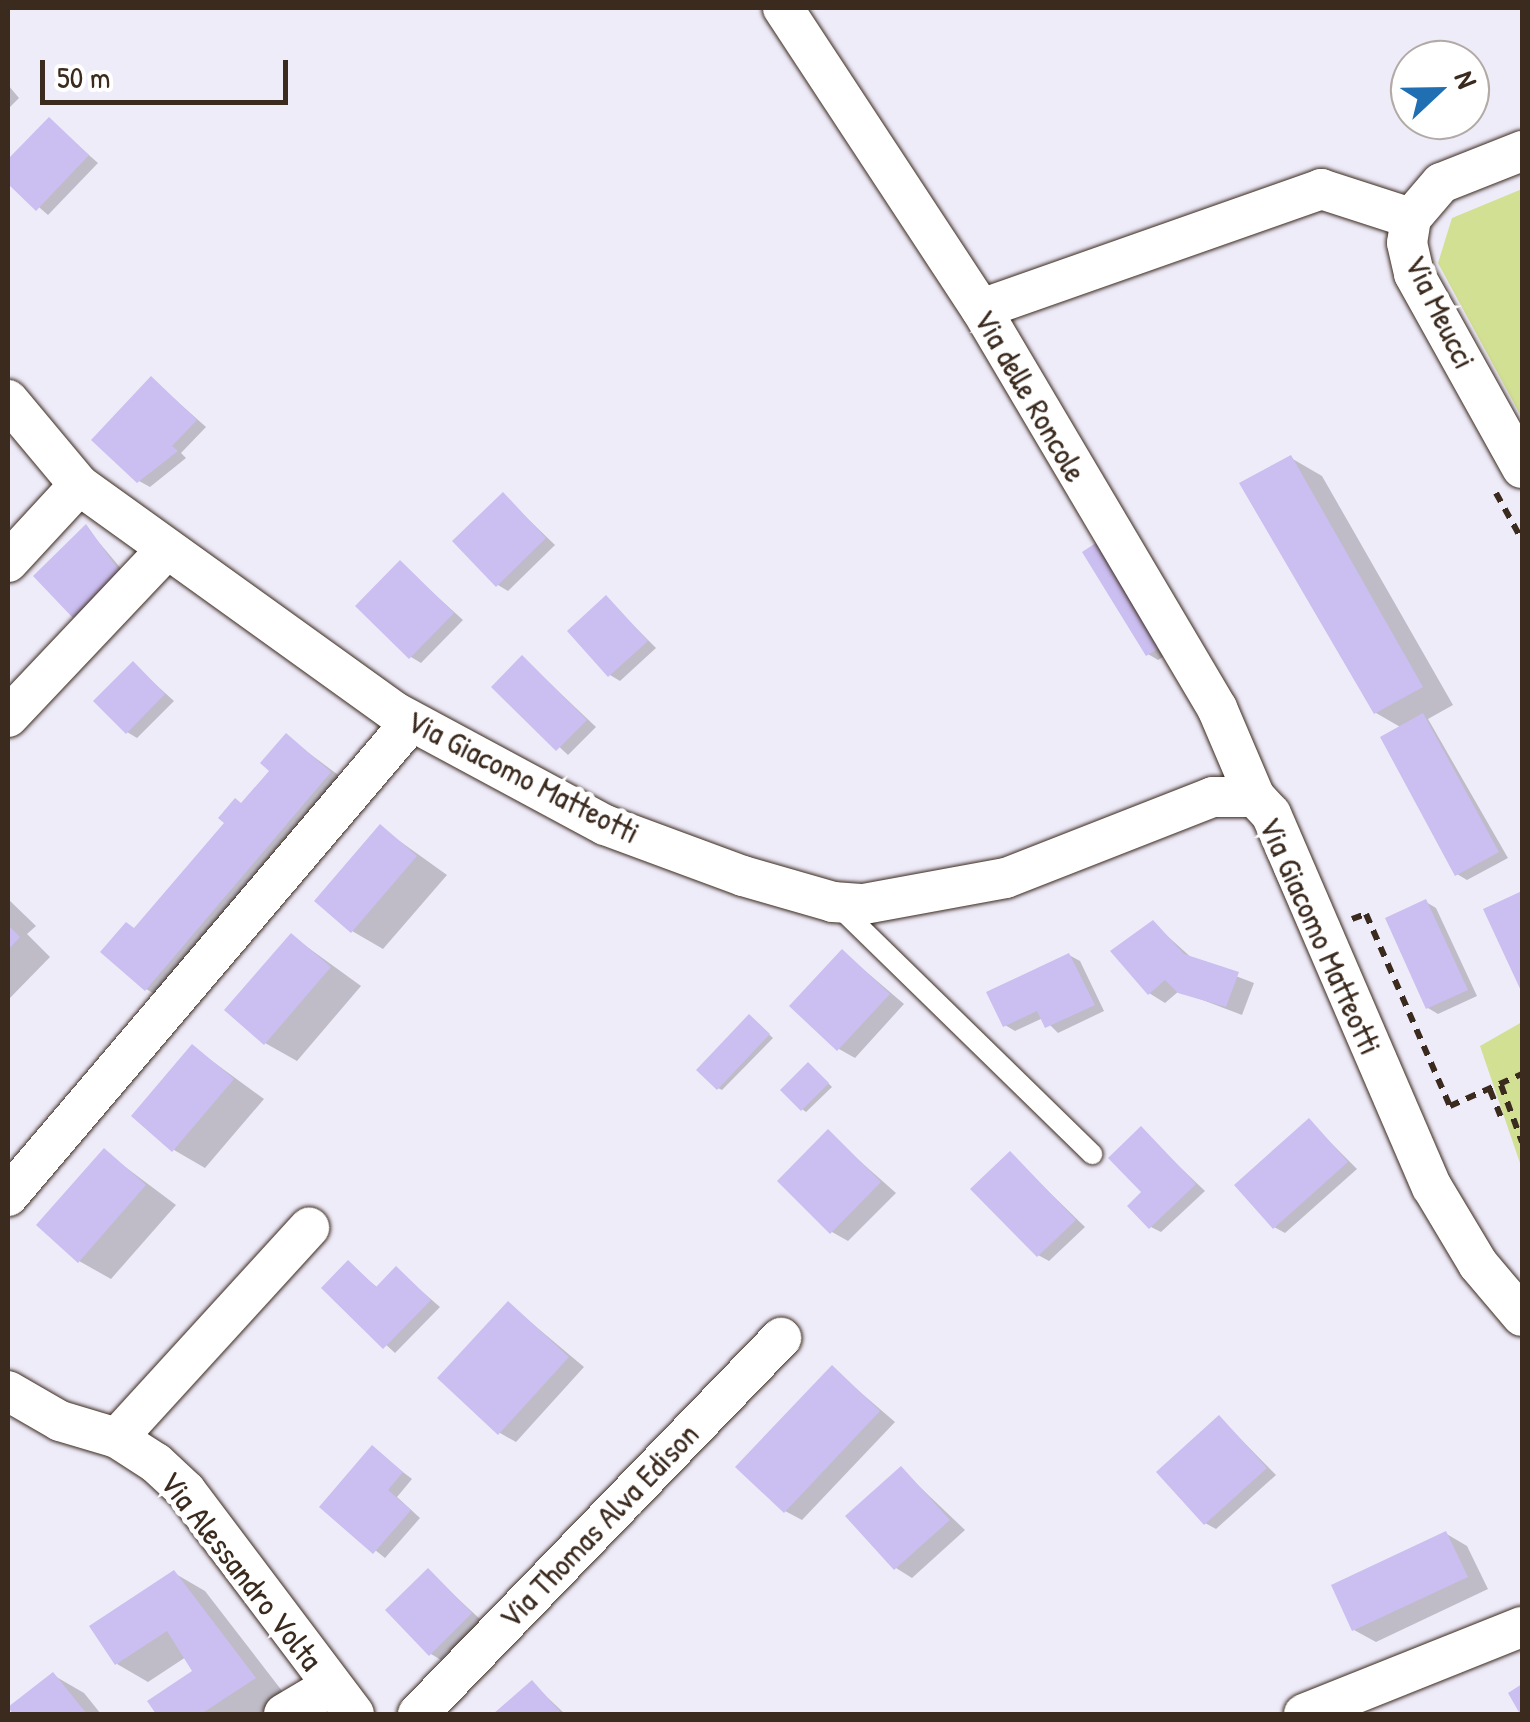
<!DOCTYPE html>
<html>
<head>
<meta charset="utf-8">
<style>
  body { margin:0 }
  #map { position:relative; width:1530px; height:1722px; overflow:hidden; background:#efecfa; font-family:"Patrick Hand",sans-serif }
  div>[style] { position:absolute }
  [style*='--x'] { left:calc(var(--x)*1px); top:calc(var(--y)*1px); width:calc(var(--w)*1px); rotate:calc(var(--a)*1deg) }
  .green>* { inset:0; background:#d2e093 }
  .shadow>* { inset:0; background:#0003 }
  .building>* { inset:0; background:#cbbef0 }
  .path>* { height:6px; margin-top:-3px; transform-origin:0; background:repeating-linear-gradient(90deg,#3b2a1e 0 10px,transparent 0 18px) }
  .roads { filter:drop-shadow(0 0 2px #3b2a1e) drop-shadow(0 0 2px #3b2a1e) }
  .service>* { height:20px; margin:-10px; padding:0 10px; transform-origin:10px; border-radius:10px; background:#fff }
  .minor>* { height:40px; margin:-20px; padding:0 20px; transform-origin:20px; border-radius:20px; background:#fff }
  span { translate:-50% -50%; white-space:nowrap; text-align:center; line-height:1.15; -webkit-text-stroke:10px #fff; paint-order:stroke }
  .street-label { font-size:32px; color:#3b2a1e }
  .frame { position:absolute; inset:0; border:10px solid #3b2a1e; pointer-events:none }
  .north { position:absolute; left:1390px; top:40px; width:100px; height:100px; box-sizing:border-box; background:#fff; border:2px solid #b1aaa5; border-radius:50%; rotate:68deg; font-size:28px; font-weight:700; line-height:40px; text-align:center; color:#3b2a1e }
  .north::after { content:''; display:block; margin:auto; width:35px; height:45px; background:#1f6fb2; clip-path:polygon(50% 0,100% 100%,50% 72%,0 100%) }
  .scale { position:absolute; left:40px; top:60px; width:248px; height:45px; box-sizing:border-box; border:5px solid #3b2a1e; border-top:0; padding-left:12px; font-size:30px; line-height:35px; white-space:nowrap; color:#3b2a1e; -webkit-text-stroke:8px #fff; paint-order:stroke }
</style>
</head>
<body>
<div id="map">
  <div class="green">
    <div style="clip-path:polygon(1522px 189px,1522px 418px,1438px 263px,1452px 218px)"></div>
    <div style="clip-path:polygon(1522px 1022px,1522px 1169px,1480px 1046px)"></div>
  </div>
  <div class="shadow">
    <div style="clip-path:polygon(8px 85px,19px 98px,8px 109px)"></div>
    <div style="clip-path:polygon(49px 120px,98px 163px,48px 215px,8px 180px,8px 163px)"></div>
    <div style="clip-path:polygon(152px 379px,206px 427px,181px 453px,186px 458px,150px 487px,139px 481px)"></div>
    <div style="clip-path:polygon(1291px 458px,1322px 476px,1453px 705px,1428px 719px,1508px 858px,1467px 880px,1457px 874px,1402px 728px,1376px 713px)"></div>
    <div style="clip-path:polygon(503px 495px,555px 545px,508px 591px,498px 585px)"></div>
    <div style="clip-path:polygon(86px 527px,129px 578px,85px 622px,74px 616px)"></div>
    <div style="clip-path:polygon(1085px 553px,1175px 650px,1158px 660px,1148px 654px)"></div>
    <div style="clip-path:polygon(400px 563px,463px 620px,421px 663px,411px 657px)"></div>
    <div style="clip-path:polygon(606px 598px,656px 648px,620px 681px,610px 675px)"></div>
    <div style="clip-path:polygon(523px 658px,596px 727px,568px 755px,494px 686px)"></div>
    <div style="clip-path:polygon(133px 664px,174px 701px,137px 738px,127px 732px)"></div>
    <div style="clip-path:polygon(286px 736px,361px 792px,177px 1007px,146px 989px,136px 930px,272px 771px)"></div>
    <div style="clip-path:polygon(380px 827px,447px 875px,383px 949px,352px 931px)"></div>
    <div style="clip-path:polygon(8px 899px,36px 926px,27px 934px,50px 957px,8px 1000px)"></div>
    <div style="clip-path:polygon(1426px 902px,1436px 908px,1477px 996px,1438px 1014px,1428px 1008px)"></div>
    <div style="clip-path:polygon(1153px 923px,1194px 960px,1254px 983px,1242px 1015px,1179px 991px,1165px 1003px,1149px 993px)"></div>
    <div style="clip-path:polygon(292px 936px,361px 986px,297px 1061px,265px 1043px)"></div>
    <div style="clip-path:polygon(843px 952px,904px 1004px,855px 1058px,839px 1049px)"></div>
    <div style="clip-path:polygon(1069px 955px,1080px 961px,1104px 1011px,1058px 1033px,1043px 1018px,1015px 1031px,1005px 1025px)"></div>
    <div style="clip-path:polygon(753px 1020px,773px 1038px,722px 1090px,718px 1088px)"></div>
    <div style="clip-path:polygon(193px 1047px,264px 1099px,205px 1168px,174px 1150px)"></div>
    <div style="clip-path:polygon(813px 1068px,832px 1087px,806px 1112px,802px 1109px)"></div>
    <div style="clip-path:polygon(1309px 1121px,1357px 1169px,1285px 1233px,1274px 1227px)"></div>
    <div style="clip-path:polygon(1141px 1130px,1205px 1191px,1161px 1232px,1151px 1227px)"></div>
    <div style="clip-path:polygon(828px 1133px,896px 1193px,848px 1241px,832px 1232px)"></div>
    <div style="clip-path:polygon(104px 1151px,176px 1205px,111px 1279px,79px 1261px)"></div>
    <div style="clip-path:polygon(1010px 1154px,1085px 1227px,1049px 1261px,1038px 1255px)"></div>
    <div style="clip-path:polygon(348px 1263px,378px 1288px,396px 1269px,440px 1307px,395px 1353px,324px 1288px)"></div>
    <div style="clip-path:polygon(509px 1304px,584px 1367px,516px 1442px,500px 1433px)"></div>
    <div style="clip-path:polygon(832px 1368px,895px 1422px,802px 1520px,785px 1511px)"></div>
    <div style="clip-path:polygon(1220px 1418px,1276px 1475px,1216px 1529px,1205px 1523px)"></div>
    <div style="clip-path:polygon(373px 1449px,412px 1479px,397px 1497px,420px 1518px,385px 1558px,322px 1507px)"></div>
    <div style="clip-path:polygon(901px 1469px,965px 1530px,912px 1578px,896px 1568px)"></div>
    <div style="clip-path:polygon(1445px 1533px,1467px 1546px,1488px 1589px,1376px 1642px,1354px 1630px)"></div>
    <div style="clip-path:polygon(428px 1571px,481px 1620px,441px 1660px,431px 1654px)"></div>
    <div style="clip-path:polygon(174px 1573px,205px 1591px,286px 1696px,259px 1714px,159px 1714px,150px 1702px,196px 1672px,186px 1657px,148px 1682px,117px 1664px)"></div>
    <div style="clip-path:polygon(53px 1675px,84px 1693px,101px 1714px,17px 1714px,11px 1708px)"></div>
    <div style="clip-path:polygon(532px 1683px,565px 1714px,496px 1714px)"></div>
  </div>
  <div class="building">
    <div style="clip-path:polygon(49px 117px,89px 155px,36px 211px,8px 184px,8px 159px)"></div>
    <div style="clip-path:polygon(151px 376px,197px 420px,172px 446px,178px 451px,137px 483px,91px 440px)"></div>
    <div style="clip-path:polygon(1291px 455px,1423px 687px,1374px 714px,1239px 483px)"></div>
    <div style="clip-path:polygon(503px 492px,546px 538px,496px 587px,452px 541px)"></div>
    <div style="clip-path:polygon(86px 524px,120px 572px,73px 618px,33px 576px)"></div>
    <div style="clip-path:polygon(1102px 539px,1166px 644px,1146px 656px,1082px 552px)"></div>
    <div style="clip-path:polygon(400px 560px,454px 613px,409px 659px,355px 606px)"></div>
    <div style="clip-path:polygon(606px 595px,648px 641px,608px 677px,567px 631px)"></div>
    <div style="clip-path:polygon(522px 655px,587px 720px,556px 751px,491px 687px)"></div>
    <div style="clip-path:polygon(133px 661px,165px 694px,126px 734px,93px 701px)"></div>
    <div style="clip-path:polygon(1423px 713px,1499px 852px,1455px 876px,1380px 737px)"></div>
    <div style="clip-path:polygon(286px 733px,331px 772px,145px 991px,100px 952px,126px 922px,134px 928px,224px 823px,218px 818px,235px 798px,241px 803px,269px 771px,260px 763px)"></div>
    <div style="clip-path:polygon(380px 824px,417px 856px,351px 933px,314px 901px)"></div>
    <div style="clip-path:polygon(1522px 891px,1522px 993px,1483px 909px)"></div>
    <div style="clip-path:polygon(1426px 899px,1468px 990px,1426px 1009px,1385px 918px)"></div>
    <div style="clip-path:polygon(1153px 920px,1184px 954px,1239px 972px,1226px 1007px,1178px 993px,1165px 980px,1148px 995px,1110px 951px)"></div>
    <div style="clip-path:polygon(8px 925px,20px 937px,8px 950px)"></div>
    <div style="clip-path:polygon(291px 933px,331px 967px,264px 1045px,224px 1010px)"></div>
    <div style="clip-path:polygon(842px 949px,890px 994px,837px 1051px,789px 1006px)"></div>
    <div style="clip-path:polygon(1069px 953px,1095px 1005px,1045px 1028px,1037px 1011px,1003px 1027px,986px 992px)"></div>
    <div style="clip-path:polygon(749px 1014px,770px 1034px,717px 1090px,696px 1070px)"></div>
    <div style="clip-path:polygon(192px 1044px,234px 1079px,172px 1152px,131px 1116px)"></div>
    <div style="clip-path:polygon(808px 1062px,829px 1083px,801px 1111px,780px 1090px)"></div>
    <div style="clip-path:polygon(1309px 1118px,1348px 1162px,1273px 1229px,1234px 1185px)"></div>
    <div style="clip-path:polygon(1141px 1126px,1196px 1184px,1149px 1229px,1127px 1206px,1141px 1192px,1108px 1158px)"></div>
    <div style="clip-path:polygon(828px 1129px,881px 1182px,830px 1234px,777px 1181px)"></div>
    <div style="clip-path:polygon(104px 1148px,146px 1185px,78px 1263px,36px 1225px)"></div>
    <div style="clip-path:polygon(1010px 1151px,1076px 1220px,1037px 1257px,970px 1189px)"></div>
    <div style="clip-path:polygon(348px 1260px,376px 1287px,396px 1266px,431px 1300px,383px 1349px,321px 1288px)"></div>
    <div style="clip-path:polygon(508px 1301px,569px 1357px,498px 1435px,437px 1378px)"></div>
    <div style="clip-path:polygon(832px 1365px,880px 1411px,784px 1513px,735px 1467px)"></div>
    <div style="clip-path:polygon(1219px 1415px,1267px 1468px,1204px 1525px,1156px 1472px)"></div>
    <div style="clip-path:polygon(372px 1445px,403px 1472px,388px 1490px,411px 1510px,373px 1554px,319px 1507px)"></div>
    <div style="clip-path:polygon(901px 1466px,950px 1520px,894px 1570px,845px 1516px)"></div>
    <div style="clip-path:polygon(1446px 1531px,1468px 1577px,1352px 1631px,1331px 1585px)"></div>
    <div style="clip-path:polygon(428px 1568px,472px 1613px,429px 1656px,385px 1610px)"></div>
    <div style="clip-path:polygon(174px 1570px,256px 1678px,201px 1714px,156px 1714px,147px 1701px,192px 1671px,167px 1631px,115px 1665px,89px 1626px)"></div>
    <div style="clip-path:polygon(53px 1672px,87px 1714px,13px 1714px,8px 1707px)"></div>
    <div style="clip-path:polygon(532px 1680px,562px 1714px,493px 1714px)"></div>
    <div style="clip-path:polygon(1522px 1684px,1522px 1714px,1520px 1714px,1508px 1693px)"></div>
  </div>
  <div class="path">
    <div style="--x:1496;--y:493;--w:54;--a:61"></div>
    <div style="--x:1352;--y:919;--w:15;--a:-20"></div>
    <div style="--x:1366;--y:914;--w:210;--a:66.4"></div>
    <div style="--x:1450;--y:1106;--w:79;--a:-24"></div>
    <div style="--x:1501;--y:1085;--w:61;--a:69.8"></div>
    <div style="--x:1490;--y:1090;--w:31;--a:68"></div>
  </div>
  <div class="roads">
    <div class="service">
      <div style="--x:839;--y:907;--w:354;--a:44.3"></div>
    </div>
    <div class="minor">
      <div style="--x:783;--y:8;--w:360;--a:56.7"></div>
      <div style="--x:981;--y:309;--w:464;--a:59.4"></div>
      <div style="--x:1217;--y:708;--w:97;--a:66.9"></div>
      <div style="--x:1255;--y:797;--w:23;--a:47"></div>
      <div style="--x:1271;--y:814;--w:406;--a:66.7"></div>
      <div style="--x:1432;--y:1187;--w:90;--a:59.1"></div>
      <div style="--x:1478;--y:1264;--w:68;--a:49.8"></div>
      <div style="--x:1522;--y:151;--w:87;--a:158.4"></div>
      <div style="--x:1441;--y:183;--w:46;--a:130.6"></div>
      <div style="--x:1411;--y:218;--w:25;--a:99"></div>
      <div style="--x:1407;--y:243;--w:32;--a:77"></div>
      <div style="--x:1414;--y:274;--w:222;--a:60.9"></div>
      <div style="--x:981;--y:309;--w:361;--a:-19.4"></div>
      <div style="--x:1321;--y:189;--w:95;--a:17.9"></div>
      <div style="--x:8;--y:400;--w:111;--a:50.1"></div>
      <div style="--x:79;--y:485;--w:389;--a:35.7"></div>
      <div style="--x:395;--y:712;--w:238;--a:28.3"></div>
      <div style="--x:605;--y:825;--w:147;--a:20.3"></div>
      <div style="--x:743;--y:876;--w:94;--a:16.1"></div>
      <div style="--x:833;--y:902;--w:31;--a:4"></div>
      <div style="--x:864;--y:904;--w:144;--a:-10.4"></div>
      <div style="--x:1006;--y:878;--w:222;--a:-21.4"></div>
      <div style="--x:1213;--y:797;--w:42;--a:0"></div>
      <div style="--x:8;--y:562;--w:105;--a:-47.3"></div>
      <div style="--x:8;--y:717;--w:231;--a:-46.6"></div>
      <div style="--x:8;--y:1196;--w:622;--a:-49.63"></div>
      <div style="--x:8;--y:1391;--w:60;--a:30"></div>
      <div style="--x:60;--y:1421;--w:59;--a:16.6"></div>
      <div style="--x:117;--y:1438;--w:46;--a:32.7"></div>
      <div style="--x:156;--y:1463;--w:41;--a:43"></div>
      <div style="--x:186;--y:1491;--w:279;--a:53"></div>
      <div style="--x:117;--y:1438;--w:285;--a:-47.6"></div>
      <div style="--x:284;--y:1714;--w:55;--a:-30.8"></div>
      <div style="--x:418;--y:1714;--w:523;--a:-46.01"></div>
      <div style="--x:1304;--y:1714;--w:235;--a:-21.8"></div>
    </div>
  </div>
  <div class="street-label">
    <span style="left:1440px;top:312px;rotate:64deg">Via Meucci</span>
    <span style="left:1030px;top:396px;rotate:60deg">Via delle Roncole</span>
    <span style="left:523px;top:777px;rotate:27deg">Via Giacomo Matteotti</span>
    <span style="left:1320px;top:936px;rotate:66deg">Via Giacomo Matteotti</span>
    <span style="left:599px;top:1526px;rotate:-46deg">Via Thomas Alva Edison</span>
    <span style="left:241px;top:1571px;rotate:52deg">Via Alessandro Volta</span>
  </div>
  <div class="frame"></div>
  <div class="north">N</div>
  <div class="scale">50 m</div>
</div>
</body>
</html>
